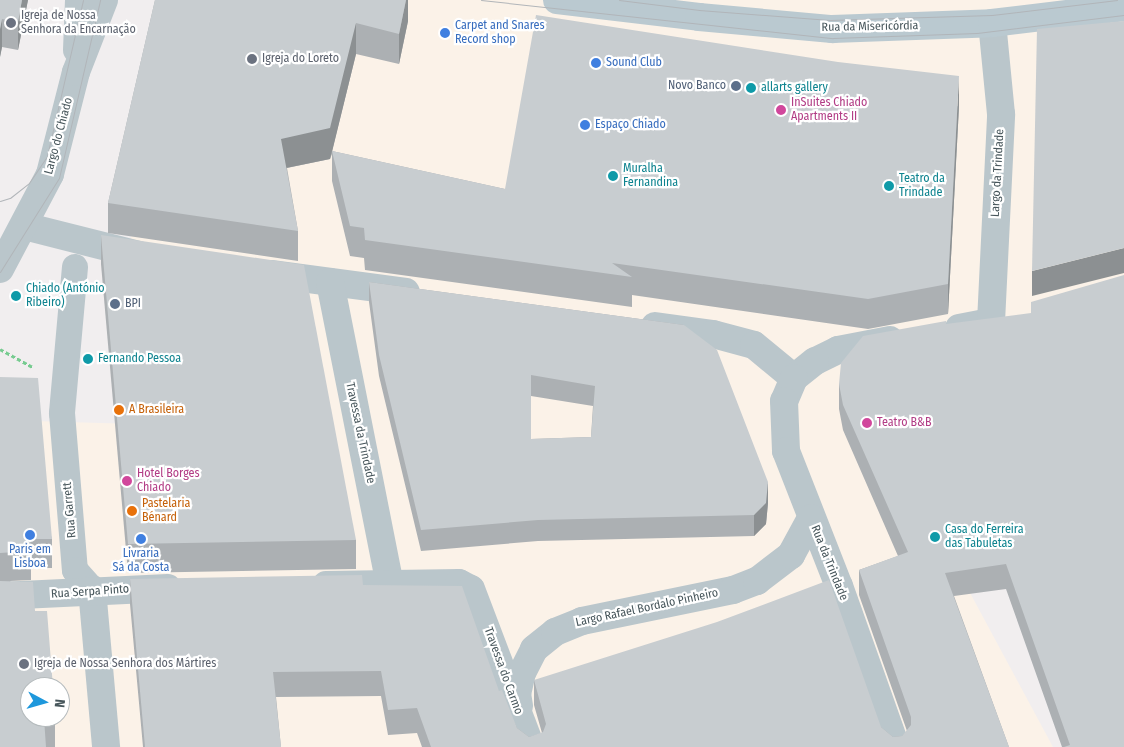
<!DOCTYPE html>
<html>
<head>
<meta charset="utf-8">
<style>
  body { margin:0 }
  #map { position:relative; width:1124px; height:747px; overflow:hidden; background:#f1eeef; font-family:"Fira Sans Condensed",sans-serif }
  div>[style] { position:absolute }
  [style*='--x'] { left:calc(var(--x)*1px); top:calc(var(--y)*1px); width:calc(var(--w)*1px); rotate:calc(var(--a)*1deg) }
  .commercial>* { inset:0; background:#fbf2e8 }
  .path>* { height:3px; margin-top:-1.5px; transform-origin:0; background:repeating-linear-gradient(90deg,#77cb90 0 4px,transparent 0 6.5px) }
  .pedestrian>* { height:26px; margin:-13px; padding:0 13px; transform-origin:13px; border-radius:13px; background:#bac6cb }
  .minor>* { height:28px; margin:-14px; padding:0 14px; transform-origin:14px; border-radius:14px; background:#bac6cb }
  .tertiary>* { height:28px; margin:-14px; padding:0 14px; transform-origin:14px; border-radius:14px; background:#bac6cb }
  .secondary>* { height:28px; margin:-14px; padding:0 14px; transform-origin:14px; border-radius:14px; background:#bac9d0 }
  .tram>* { height:1px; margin:-0.5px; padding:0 0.5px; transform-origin:0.5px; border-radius:0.5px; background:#b1b5b9 }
  .wall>* { inset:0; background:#acb0b3 }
  .shaded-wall>* { inset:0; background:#8c9092 }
  .building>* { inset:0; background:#c8cdd0 }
  .dots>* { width:14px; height:14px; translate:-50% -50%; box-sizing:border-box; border:2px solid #fff; border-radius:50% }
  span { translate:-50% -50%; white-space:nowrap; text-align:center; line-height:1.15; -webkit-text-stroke:4.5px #fff; paint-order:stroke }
  .worship-label { font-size:12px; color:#5b616d }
  .left { translate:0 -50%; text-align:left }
  .shop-label { font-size:12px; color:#366cbe }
  .street-label { font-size:12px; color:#47565b }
  .service-label { font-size:12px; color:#4e5e75 }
  .right { translate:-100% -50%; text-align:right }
  .culture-label { font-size:12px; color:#0d838f }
  .hotel-label { font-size:12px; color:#b23c85 }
  .food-label { font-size:12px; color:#c56008 }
  .north { position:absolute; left:20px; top:677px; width:50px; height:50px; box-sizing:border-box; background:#fff; border:1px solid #b5bbbd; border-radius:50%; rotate:96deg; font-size:14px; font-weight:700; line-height:20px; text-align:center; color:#47565b }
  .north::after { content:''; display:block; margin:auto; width:18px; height:22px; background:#1e98dc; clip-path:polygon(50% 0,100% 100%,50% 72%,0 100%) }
</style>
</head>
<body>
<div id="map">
  <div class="commercial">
    <div style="clip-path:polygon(evenodd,194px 0,1124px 0,1124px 437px,933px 524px,1053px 747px,0 747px,0 420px,134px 424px,123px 267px,194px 0,30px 687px,60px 687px,60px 717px,30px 717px,30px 687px)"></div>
  </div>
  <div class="path">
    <div style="--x:0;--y:349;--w:38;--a:29"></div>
  </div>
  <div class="pedestrian">
    <div style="--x:75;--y:267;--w:147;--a:95.1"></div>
    <div style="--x:62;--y:413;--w:158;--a:85.3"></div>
    <div style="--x:75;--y:570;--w:25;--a:48"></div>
  </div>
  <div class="minor">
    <div style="--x:24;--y:226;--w:119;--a:14.2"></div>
    <div style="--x:271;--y:274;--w:136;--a:7.6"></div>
    <div style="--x:330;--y:282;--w:308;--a:78.8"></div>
    <div style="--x:655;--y:326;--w:59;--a:7.9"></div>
    <div style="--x:713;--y:334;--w:42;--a:15"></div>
    <div style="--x:754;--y:345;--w:52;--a:39.5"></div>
    <div style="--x:959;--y:328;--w:33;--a:-11"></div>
    <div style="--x:991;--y:322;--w:208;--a:-87.2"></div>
    <div style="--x:1001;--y:114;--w:91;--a:-95.6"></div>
    <div style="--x:890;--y:340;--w:53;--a:169.1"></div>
    <div style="--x:838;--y:350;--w:25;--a:154"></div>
    <div style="--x:815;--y:361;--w:27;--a:141"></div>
    <div style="--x:794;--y:378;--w:25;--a:113"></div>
    <div style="--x:784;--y:401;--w:50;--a:87.7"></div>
    <div style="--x:786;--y:451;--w:145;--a:68.6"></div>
    <div style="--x:839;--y:586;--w:171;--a:70.5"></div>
    <div style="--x:326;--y:585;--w:133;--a:-0.9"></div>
    <div style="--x:459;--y:583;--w:13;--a:27"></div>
    <div style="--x:471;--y:589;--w:169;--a:69.2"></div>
    <div style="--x:92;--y:589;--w:159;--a:84.9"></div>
    <div style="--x:0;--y:596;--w:168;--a:-2.7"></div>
    <div style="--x:519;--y:706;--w:12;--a:-99"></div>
    <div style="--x:517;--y:694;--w:22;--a:-77"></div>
    <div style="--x:522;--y:673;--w:27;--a:-63"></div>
    <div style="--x:534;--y:649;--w:27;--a:-39"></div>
    <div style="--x:555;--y:632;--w:29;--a:-22"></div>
    <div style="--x:582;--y:621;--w:154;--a:-11.6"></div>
    <div style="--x:733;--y:590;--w:26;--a:-21"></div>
    <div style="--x:757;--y:581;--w:43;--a:-37.4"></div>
    <div style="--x:791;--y:555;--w:42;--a:-61.6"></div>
  </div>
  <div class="tertiary">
    <div style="--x:77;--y:50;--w:50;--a:-87.7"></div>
    <div style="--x:0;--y:269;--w:107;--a:-62.2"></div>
    <div style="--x:50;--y:174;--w:105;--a:-75.7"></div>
    <div style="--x:76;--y:72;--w:77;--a:-68.7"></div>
  </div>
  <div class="secondary">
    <div style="--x:557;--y:0;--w:143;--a:6.8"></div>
    <div style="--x:699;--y:17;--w:134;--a:5.2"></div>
    <div style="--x:832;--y:29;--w:160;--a:-2.1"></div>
    <div style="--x:992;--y:23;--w:133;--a:-6.9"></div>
  </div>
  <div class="tram">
    <div style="--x:481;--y:0;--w:354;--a:6.2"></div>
    <div style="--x:833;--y:38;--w:144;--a:-2"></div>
    <div style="--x:977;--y:33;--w:148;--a:-7"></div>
    <div style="--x:619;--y:0;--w:81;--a:7.1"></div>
    <div style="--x:699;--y:10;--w:131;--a:4.4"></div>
    <div style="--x:830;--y:20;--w:162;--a:-1.8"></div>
    <div style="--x:992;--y:15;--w:126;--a:-6.8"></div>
    <div style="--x:0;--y:201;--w:10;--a:-17"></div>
    <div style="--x:10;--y:198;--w:24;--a:-38"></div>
    <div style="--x:29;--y:183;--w:32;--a:-56"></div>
    <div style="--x:47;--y:156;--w:160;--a:-77"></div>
    <div style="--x:0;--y:272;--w:111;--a:-57.9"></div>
    <div style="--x:59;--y:178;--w:183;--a:-77"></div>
  </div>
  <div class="wall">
    <div style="clip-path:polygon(0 0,28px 0,18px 50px,2px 47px,0 57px)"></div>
    <div style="clip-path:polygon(155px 0,408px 0,408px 21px,399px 64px,356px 54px,332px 151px,505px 189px,959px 106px,948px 314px,868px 329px,632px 295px,632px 307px,365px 270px,364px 258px,350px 256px,332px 181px,332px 154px,330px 159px,287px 168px,298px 231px,298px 261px,108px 233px,108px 203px)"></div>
    <div style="clip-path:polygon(101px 235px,356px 540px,356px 569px,128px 573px,101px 264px)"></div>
    <div style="clip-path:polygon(evenodd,369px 282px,684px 325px,768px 503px,766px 524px,754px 536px,538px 541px,421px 551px,379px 376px,369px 302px,369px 282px,531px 396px,593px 406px,591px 437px,531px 439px,531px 396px)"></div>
    <div style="clip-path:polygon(946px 324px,1124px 747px,1062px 747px,1006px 589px,954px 596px,1009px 747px,422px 747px,417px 733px,388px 735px,381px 696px,276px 697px,281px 747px,143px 747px,130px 604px,130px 579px,363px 585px,499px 691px,517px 728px,529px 737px,542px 733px,534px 705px,534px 680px,881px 727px,893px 737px,902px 736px,907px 731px,859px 595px,859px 570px,898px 556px,843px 430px,839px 409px,839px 384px)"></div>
    <div style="clip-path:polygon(0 377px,52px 539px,52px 568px,31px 568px,31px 580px,10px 581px,35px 611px,55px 717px,55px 747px,0 747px)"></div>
  </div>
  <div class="shaded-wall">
    <div style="clip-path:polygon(22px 0,28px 0,18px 50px,18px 22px)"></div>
    <div style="clip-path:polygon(406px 0,408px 0,408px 21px,399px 64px,399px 34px)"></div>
    <div style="clip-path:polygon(2px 19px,2px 47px,0 57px,0 29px)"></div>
    <div style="clip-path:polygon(356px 23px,356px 54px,332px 152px,332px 151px,330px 159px,281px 169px,281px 139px)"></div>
    <div style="clip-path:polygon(959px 76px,959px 106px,948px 314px,948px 284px)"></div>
    <div style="clip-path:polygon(1124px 248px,1124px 273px,1032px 296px,1032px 271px)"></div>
    <div style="clip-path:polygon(768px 482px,768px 503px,766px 524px,754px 536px,754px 515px)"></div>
  </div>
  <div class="building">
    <div style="clip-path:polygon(0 0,22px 0,18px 22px,2px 19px,0 29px)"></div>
    <div style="clip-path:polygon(155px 0,406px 0,399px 34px,356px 23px,330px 128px,281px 139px,298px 231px,108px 203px)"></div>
    <div style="clip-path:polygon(536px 15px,838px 62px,959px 76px,948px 284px,868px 299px,612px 263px,632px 277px,365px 240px,364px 228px,350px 226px,332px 151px,505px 189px)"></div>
    <div style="clip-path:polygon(1124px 21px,1124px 248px,1032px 271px,1037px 29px)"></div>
    <div style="clip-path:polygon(101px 235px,304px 265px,356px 540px,128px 544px)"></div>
    <div style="clip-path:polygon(1124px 275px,1124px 747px,1064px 747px,1070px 745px,1006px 564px,945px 573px,1009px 747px,431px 747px,417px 708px,388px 710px,381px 671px,273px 672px,281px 747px,145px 747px,130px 579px,362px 575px,363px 585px,462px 586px,499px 691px,502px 690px,517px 728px,529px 737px,543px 732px,546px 724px,534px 680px,717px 622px,829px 580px,881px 727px,893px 737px,902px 736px,911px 725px,911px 717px,859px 570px,908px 552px,843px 405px,839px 384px,841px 363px,863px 336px,946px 321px,946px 324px,1031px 313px,1031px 302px)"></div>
    <div style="clip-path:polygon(evenodd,369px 282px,684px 325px,717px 350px,768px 482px,766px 503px,754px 515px,538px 520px,421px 530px,379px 355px,369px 282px,531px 375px,595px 386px,591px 437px,531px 439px,531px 375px)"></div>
    <div style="clip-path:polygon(0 377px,38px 378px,52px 539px,30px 539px,31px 551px,0 553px)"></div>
    <div style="clip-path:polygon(0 581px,33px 582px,35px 611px,47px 611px,53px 687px,30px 687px,30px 717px,55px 717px,55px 718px,44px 718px,46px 747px,0 747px)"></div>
  </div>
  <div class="dots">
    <div style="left:11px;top:23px;background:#6b7280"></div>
    <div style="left:445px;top:33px;background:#3f7fe0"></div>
    <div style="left:252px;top:59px;background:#6b7280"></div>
    <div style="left:596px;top:63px;background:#3f7fe0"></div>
    <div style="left:736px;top:86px;background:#5c6f8a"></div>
    <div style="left:751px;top:88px;background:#0f9aa8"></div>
    <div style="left:781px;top:110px;background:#d1479c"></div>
    <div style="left:585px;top:125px;background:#3f7fe0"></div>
    <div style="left:613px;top:176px;background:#0f9aa8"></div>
    <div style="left:889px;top:186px;background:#0f9aa8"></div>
    <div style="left:16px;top:296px;background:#0f9aa8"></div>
    <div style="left:115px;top:304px;background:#5c6f8a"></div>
    <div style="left:88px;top:359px;background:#0f9aa8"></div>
    <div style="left:119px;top:410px;background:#e8710a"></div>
    <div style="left:867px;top:423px;background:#d1479c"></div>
    <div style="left:127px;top:481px;background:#d1479c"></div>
    <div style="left:132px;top:511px;background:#e8710a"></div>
    <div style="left:30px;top:535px;background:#3f7fe0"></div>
    <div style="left:935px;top:537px;background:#0f9aa8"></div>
    <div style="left:141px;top:539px;background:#3f7fe0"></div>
    <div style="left:24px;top:664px;background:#6b7280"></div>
  </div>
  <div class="worship-label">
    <span class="left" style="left:21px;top:23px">Igreja de Nossa<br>Senhora da Encarnação</span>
    <span class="left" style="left:262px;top:59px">Igreja do Loreto</span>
    <span class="left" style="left:34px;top:664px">Igreja de Nossa Senhora dos Mártires</span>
  </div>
  <div class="shop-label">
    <span class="left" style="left:455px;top:33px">Carpet and Snares<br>Record shop</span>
    <span class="left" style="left:606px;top:63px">Sound Club</span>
    <span class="left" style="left:595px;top:125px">Espaço Chiado</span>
    <span style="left:30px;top:557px">Paris em<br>Lisboa</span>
    <span style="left:141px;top:561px">Livraria<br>Sá da Costa</span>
  </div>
  <div class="street-label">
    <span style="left:870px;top:27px;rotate:-1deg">Rua da Misericórdia</span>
    <span style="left:59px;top:136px;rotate:-75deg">Largo do Chiado</span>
    <span style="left:998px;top:173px;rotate:-87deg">Largo da Trindade</span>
    <span style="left:360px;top:433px;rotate:78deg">Travessa da Trindade</span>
    <span style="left:70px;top:510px;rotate:-95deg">Rua Garrett</span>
    <span style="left:829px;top:563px;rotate:68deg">Rua da Trindade</span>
    <span style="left:90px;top:592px;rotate:-4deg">Rua Serpa Pinto</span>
    <span style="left:647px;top:608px;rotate:-12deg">Largo Rafael Bordalo Pinheiro</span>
    <span style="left:503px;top:671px;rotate:70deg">Travessa do Carmo</span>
  </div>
  <div class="service-label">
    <span class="right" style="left:726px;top:86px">Novo Banco</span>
    <span class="left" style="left:125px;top:304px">BPI</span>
  </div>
  <div class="culture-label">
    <span class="left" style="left:761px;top:88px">allarts gallery</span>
    <span class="left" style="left:623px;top:176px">Muralha<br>Fernandina</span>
    <span class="left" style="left:899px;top:186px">Teatro da<br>Trindade</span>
    <span class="left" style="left:26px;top:296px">Chiado (António<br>Ribeiro)</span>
    <span class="left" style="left:98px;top:359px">Fernando Pessoa</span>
    <span class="left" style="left:945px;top:537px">Casa do Ferreira<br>das Tabuletas</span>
  </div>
  <div class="hotel-label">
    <span class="left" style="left:791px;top:110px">InSuites Chiado<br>Apartments II</span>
    <span class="left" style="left:877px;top:423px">Teatro B&amp;B</span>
    <span class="left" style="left:137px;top:481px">Hotel Borges<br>Chiado</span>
  </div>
  <div class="food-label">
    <span class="left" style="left:129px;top:410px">A Brasileira</span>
    <span class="left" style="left:142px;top:511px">Pastelaria<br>Bénard</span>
  </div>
  <div class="north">N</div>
</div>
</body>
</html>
